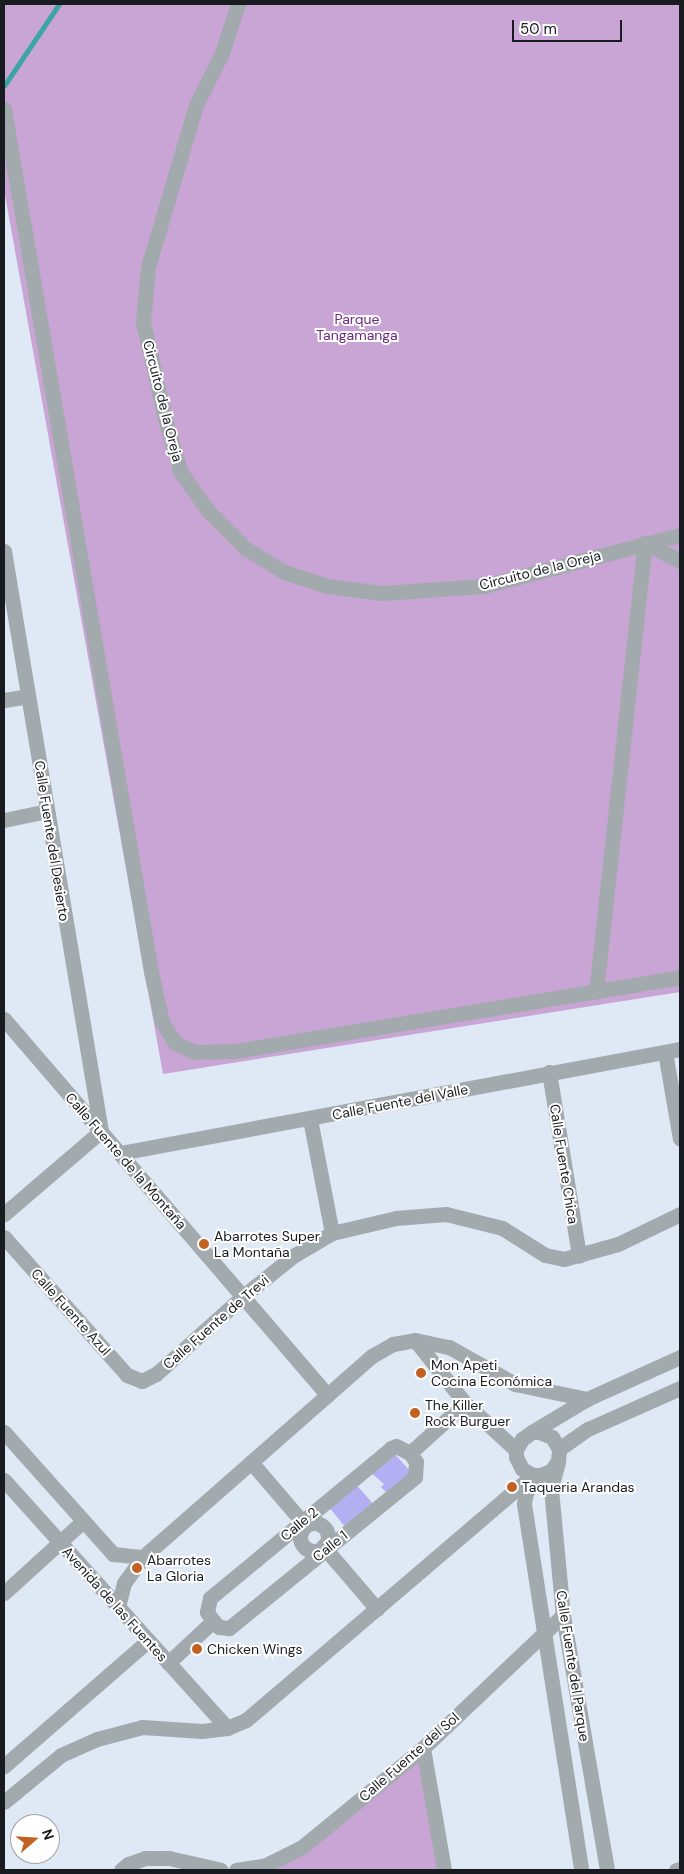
<!DOCTYPE html>
<html>
<head>
<meta charset="utf-8">
<style>
  body { margin:0 }
  #map { position:relative; width:684px; height:1874px; overflow:hidden; background:#dfe8f5; font-family:"DM Sans",sans-serif }
  div>[style] { position:absolute }
  [style*='--x'] { left:calc(var(--x)*1px); top:calc(var(--y)*1px); width:calc(var(--w)*1px); rotate:calc(var(--a)*1deg) }
  .green>* { inset:0; background:#c8a5d4 }
  .stream>* { height:4.5px; margin:-2.25px; padding:0 2.25px; transform-origin:2.25px; border-radius:2.25px; background:#3ba4a4 }
  .building>* { inset:0; background:#b3aff2 }
  .minor>* { height:15px; margin:-7.5px; padding:0 7.5px; transform-origin:7.5px; border-radius:7.5px; background:#a3aaad }
  .minor>.ring { margin:-7.5px; padding:0; box-sizing:content-box; background:none; border:15px solid #a3aaad; border-radius:50% }
  .dots>* { width:14px; height:14px; translate:-50% -50%; box-sizing:border-box; border:2px solid #fff; border-radius:50% }
  span { translate:-50% -50%; white-space:nowrap; text-align:center; line-height:1.15; -webkit-text-stroke:4px #fff; paint-order:stroke }
  .park-label { font-size:14px; color:#6a287e }
  .street-label { font-size:14px; color:#181c20 }
  .poi-label { font-size:14px; color:#181c20 }
  .left { translate:0 -50%; text-align:left }
  .frame { position:absolute; inset:0; border:5px solid #181c20; pointer-events:none }
  .north { position:absolute; left:10px; top:1814px; width:50px; height:50px; box-sizing:border-box; background:#fff; border:1px solid #a3a4a6; border-radius:50%; rotate:71deg; font-size:14px; font-weight:700; line-height:20px; text-align:center; color:#181c20 }
  .north::after { content:''; display:block; margin:auto; width:18px; height:22px; background:#c26121; clip-path:polygon(50% 0,100% 100%,50% 72%,0 100%) }
  .scale { position:absolute; left:512px; top:20px; width:110px; height:22px; box-sizing:border-box; border:2px solid #181c20; border-top:0; padding-left:6px; font-size:15px; line-height:18px; white-space:nowrap; color:#181c20; -webkit-text-stroke:4px #fff; paint-order:stroke }
</style>
</head>
<body>
<div id="map">
  <div class="green">
    <div style="clip-path:polygon(4px 4px,680px 4px,680px 992px,163px 1074px,5px 195px)"></div>
    <div style="clip-path:polygon(423px 1748px,444px 1870px,236px 1870px,267px 1865px)"></div>
  </div>
  <div class="stream">
    <div style="--x:4;--y:86;--w:99;--a:-56.1"></div>
  </div>
  <div class="building">
    <div style="clip-path:polygon(392px 1451px,411px 1472px,387px 1493px,381px 1487px,384px 1484px,369px 1471px)"></div>
    <div style="clip-path:polygon(355px 1483px,374px 1505px,346px 1528px,328px 1506px)"></div>
  </div>
  <div class="minor">
    <div style="--x:238;--y:4;--w:52;--a:108.1"></div>
    <div style="--x:222;--y:53;--w:58;--a:116.6"></div>
    <div style="--x:196;--y:105;--w:169;--a:106.5"></div>
    <div style="--x:148;--y:267;--w:55;--a:95.2"></div>
    <div style="--x:143;--y:322;--w:99;--a:77.2"></div>
    <div style="--x:165;--y:419;--w:54;--a:73.9"></div>
    <div style="--x:180;--y:471;--w:49;--a:55"></div>
    <div style="--x:208;--y:511;--w:52;--a:45"></div>
    <div style="--x:245;--y:548;--w:46;--a:31.6"></div>
    <div style="--x:284;--y:572;--w:45;--a:18"></div>
    <div style="--x:327;--y:586;--w:55;--a:7.3"></div>
    <div style="--x:382;--y:593;--w:102;--a:-3.9"></div>
    <div style="--x:484;--y:586;--w:203;--a:-14.6"></div>
    <div style="--x:4;--y:109;--w:875;--a:80.33"></div>
    <div style="--x:151;--y:972;--w:51;--a:77.6"></div>
    <div style="--x:162;--y:1022;--w:25;--a:58"></div>
    <div style="--x:175;--y:1043;--w:21;--a:25"></div>
    <div style="--x:194;--y:1052;--w:41;--a:-1.4"></div>
    <div style="--x:235;--y:1051;--w:451;--a:-9.4"></div>
    <div style="--x:4;--y:551;--w:588;--a:80.51"></div>
    <div style="--x:101;--y:1131;--w:128;--a:139.4"></div>
    <div style="--x:4;--y:700;--w:24;--a:-9"></div>
    <div style="--x:4;--y:820;--w:44;--a:-11.8"></div>
    <div style="--x:596;--y:992;--w:452;--a:-83.8"></div>
    <div style="--x:645;--y:543;--w:39;--a:27"></div>
    <div style="--x:4;--y:1019;--w:496;--a:49.3"></div>
    <div style="--x:665;--y:1052;--w:88;--a:80.2"></div>
    <div style="--x:549;--y:1072;--w:186;--a:80.7"></div>
    <div style="--x:310;--y:1119;--w:116;--a:79.1"></div>
    <div style="--x:120;--y:1153;--w:570;--a:-10.52"></div>
    <div style="--x:4;--y:1237;--w:185;--a:48.3"></div>
    <div style="--x:127;--y:1375;--w:16;--a:22"></div>
    <div style="--x:142;--y:1381;--w:16;--a:-27"></div>
    <div style="--x:156;--y:1374;--w:115;--a:-41.8"></div>
    <div style="--x:242;--y:1297;--w:65;--a:-38.8"></div>
    <div style="--x:293;--y:1256;--w:45;--a:-30.5"></div>
    <div style="--x:332;--y:1233;--w:66;--a:-13.2"></div>
    <div style="--x:396;--y:1218;--w:50;--a:-4.6"></div>
    <div style="--x:446;--y:1214;--w:58;--a:14"></div>
    <div style="--x:502;--y:1228;--w:51;--a:32.1"></div>
    <div style="--x:545;--y:1255;--w:19;--a:12"></div>
    <div style="--x:564;--y:1259;--w:56;--a:-15.5"></div>
    <div style="--x:618;--y:1244;--w:69;--a:-25.8"></div>
    <div style="--x:415;--y:1340;--w:80;--a:51.6"></div>
    <div style="--x:465;--y:1403;--w:69;--a:42.7"></div>
    <div style="--x:4;--y:1432;--w:164;--a:48.2"></div>
    <div style="--x:113;--y:1554;--w:30;--a:6"></div>
    <div style="--x:532;--y:1432;--w:64;--a:-31"></div>
    <div style="--x:587;--y:1399;--w:102;--a:-24.3"></div>
    <div style="--x:396;--y:1446;--w:16;--a:27"></div>
    <div style="--x:410;--y:1453;--w:11;--a:56"></div>
    <div style="--x:416;--y:1462;--w:15;--a:94"></div>
    <div style="--x:415;--y:1477;--w:240;--a:140.9"></div>
    <div style="--x:229;--y:1628;--w:10;--a:-174"></div>
    <div style="--x:219;--y:1627;--w:8;--a:-135"></div>
    <div style="--x:213;--y:1621;--w:11;--a:-124"></div>
    <div style="--x:207;--y:1612;--w:14;--a:-78"></div>
    <div style="--x:210;--y:1598;--w:235;--a:-39.6"></div>
    <div style="--x:391;--y:1448;--w:5;--a:-22"></div>
    <div style="--x:559;--y:1449;--w:35;--a:-35"></div>
    <div style="--x:588;--y:1429;--w:101;--a:-24"></div>
    <div style="--x:410;--y:1453;--w:74;--a:-42.3"></div>
    <div style="--x:251;--y:1462;--w:83;--a:49.4"></div>
    <div style="--x:558;--y:1462;--w:28;--a:105"></div>
    <div style="--x:551;--y:1489;--w:127;--a:84.6"></div>
    <div style="--x:563;--y:1615;--w:259;--a:80.2"></div>
    <div style="--x:532;--y:1479;--w:18;--a:112"></div>
    <div style="--x:525;--y:1496;--w:8;--a:97"></div>
    <div style="--x:524;--y:1504;--w:370;--a:81.1"></div>
    <div style="--x:4;--y:1480;--w:334;--a:48"></div>
    <div class="ring" style="left:300px;top:1523px;width:13px;height:13px"></div>
    <div style="--x:323;--y:1546;--w:83;--a:49.4"></div>
    <div style="--x:4;--y:1593;--w:107;--a:-42.3"></div>
    <div style="--x:118;--y:1607;--w:25;--a:-76"></div>
    <div style="--x:124;--y:1583;--w:32;--a:-54"></div>
    <div style="--x:143;--y:1557;--w:305;--a:-41.3"></div>
    <div style="--x:372;--y:1356;--w:24;--a:-30"></div>
    <div style="--x:393;--y:1344;--w:22;--a:-10"></div>
    <div style="--x:415;--y:1340;--w:35;--a:12"></div>
    <div style="--x:449;--y:1347;--w:76;--a:29.3"></div>
    <div style="--x:515;--y:1384;--w:74;--a:11.8"></div>
    <div style="--x:168;--y:1663;--w:62;--a:-43"></div>
    <div style="--x:423;--y:1748;--w:124;--a:80.2"></div>
    <div style="--x:4;--y:1766;--w:191;--a:-41"></div>
    <div style="--x:4;--y:1802;--w:74;--a:-39.5"></div>
    <div style="--x:61;--y:1755;--w:39;--a:-24"></div>
    <div style="--x:97;--y:1739;--w:47;--a:-14.9"></div>
    <div style="--x:142;--y:1727;--w:60;--a:3.8"></div>
    <div style="--x:202;--y:1731;--w:25;--a:-7"></div>
    <div style="--x:227;--y:1728;--w:21;--a:-23"></div>
    <div style="--x:246;--y:1720;--w:377;--a:-40.5"></div>
    <div style="--x:533;--y:1475;--w:7;--a:0"></div>
    <div style="--x:540;--y:1475;--w:12;--a:-20"></div>
    <div style="--x:551;--y:1471;--w:12;--a:-55"></div>
    <div style="--x:558;--y:1461;--w:12;--a:-85"></div>
    <div style="--x:559;--y:1449;--w:14;--a:-120"></div>
    <div style="--x:552;--y:1437;--w:14;--a:-159"></div>
    <div style="--x:539;--y:1432;--w:7;--a:180"></div>
    <div style="--x:532;--y:1432;--w:12;--a:145"></div>
    <div style="--x:522;--y:1439;--w:13;--a:119"></div>
    <div style="--x:516;--y:1450;--w:7;--a:90"></div>
    <div style="--x:516;--y:1457;--w:13;--a:63"></div>
    <div style="--x:522;--y:1469;--w:13;--a:29"></div>
    <div style="--x:121;--y:1870;--w:9;--a:-41"></div>
    <div style="--x:128;--y:1864;--w:18;--a:-19"></div>
    <div style="--x:145;--y:1858;--w:24;--a:0"></div>
    <div style="--x:169;--y:1858;--w:53;--a:13"></div>
    <div style="--x:236;--y:1870;--w:30;--a:-9"></div>
    <div style="--x:266;--y:1865;--w:40;--a:-26.6"></div>
    <div style="--x:302;--y:1847;--w:156;--a:-39.3"></div>
    <div style="--x:423;--y:1748;--w:193;--a:-43.5"></div>
    <div style="--x:676;--y:1870;--w:4;--a:-14"></div>
  </div>
  <div class="dots">
    <div style="left:204px;top:1244px;background:#c26121"></div>
    <div style="left:421px;top:1373px;background:#c26121"></div>
    <div style="left:415px;top:1413px;background:#c26121"></div>
    <div style="left:512px;top:1487px;background:#c26121"></div>
    <div style="left:137px;top:1568px;background:#c26121"></div>
    <div style="left:197px;top:1649px;background:#c26121"></div>
  </div>
  <div class="park-label">
    <span style="left:357px;top:327px">Parque<br>Tangamanga</span>
  </div>
  <div class="street-label">
    <span style="left:163px;top:401px;rotate:76deg">Circuito de la Oreja</span>
    <span style="left:540px;top:570px;rotate:-14deg">Circuito de la Oreja</span>
    <span style="left:52px;top:841px;rotate:81deg">Calle Fuente del Desierto</span>
    <span style="left:400px;top:1102px;rotate:-11deg">Calle Fuente del Valle</span>
    <span style="left:126px;top:1161px;rotate:49deg">Calle Fuente de la Montaña</span>
    <span style="left:564px;top:1164px;rotate:81deg">Calle Fuente Chica</span>
    <span style="left:71px;top:1312px;rotate:48deg">Calle Fuente Azul</span>
    <span style="left:216px;top:1322px;rotate:-41deg">Calle Fuente de Trevi</span>
    <span style="left:299px;top:1524px;rotate:-40deg">Calle 2</span>
    <span style="left:330px;top:1546px;rotate:-39deg">Calle 1</span>
    <span style="left:115px;top:1604px;rotate:48deg">Avenida de las Fuentes</span>
    <span style="left:573px;top:1666px;rotate:81deg">Calle Fuente del Parque</span>
    <span style="left:409px;top:1757px;rotate:-41deg">Calle Fuente del Sol</span>
  </div>
  <div class="poi-label">
    <span class="left" style="left:214px;top:1244px">Abarrotes Super<br>La Montaña</span>
    <span class="left" style="left:431px;top:1373px">Mon Apeti<br>Cocina Económica</span>
    <span class="left" style="left:425px;top:1413px">The Killer<br>Rock Burguer</span>
    <span class="left" style="left:522px;top:1487px">Taqueria Arandas</span>
    <span class="left" style="left:147px;top:1568px">Abarrotes<br>La Gloria</span>
    <span class="left" style="left:207px;top:1649px">Chicken Wings</span>
  </div>
  <div class="frame"></div>
  <div class="north">N</div>
  <div class="scale">50 m</div>
</div>
</body>
</html>
